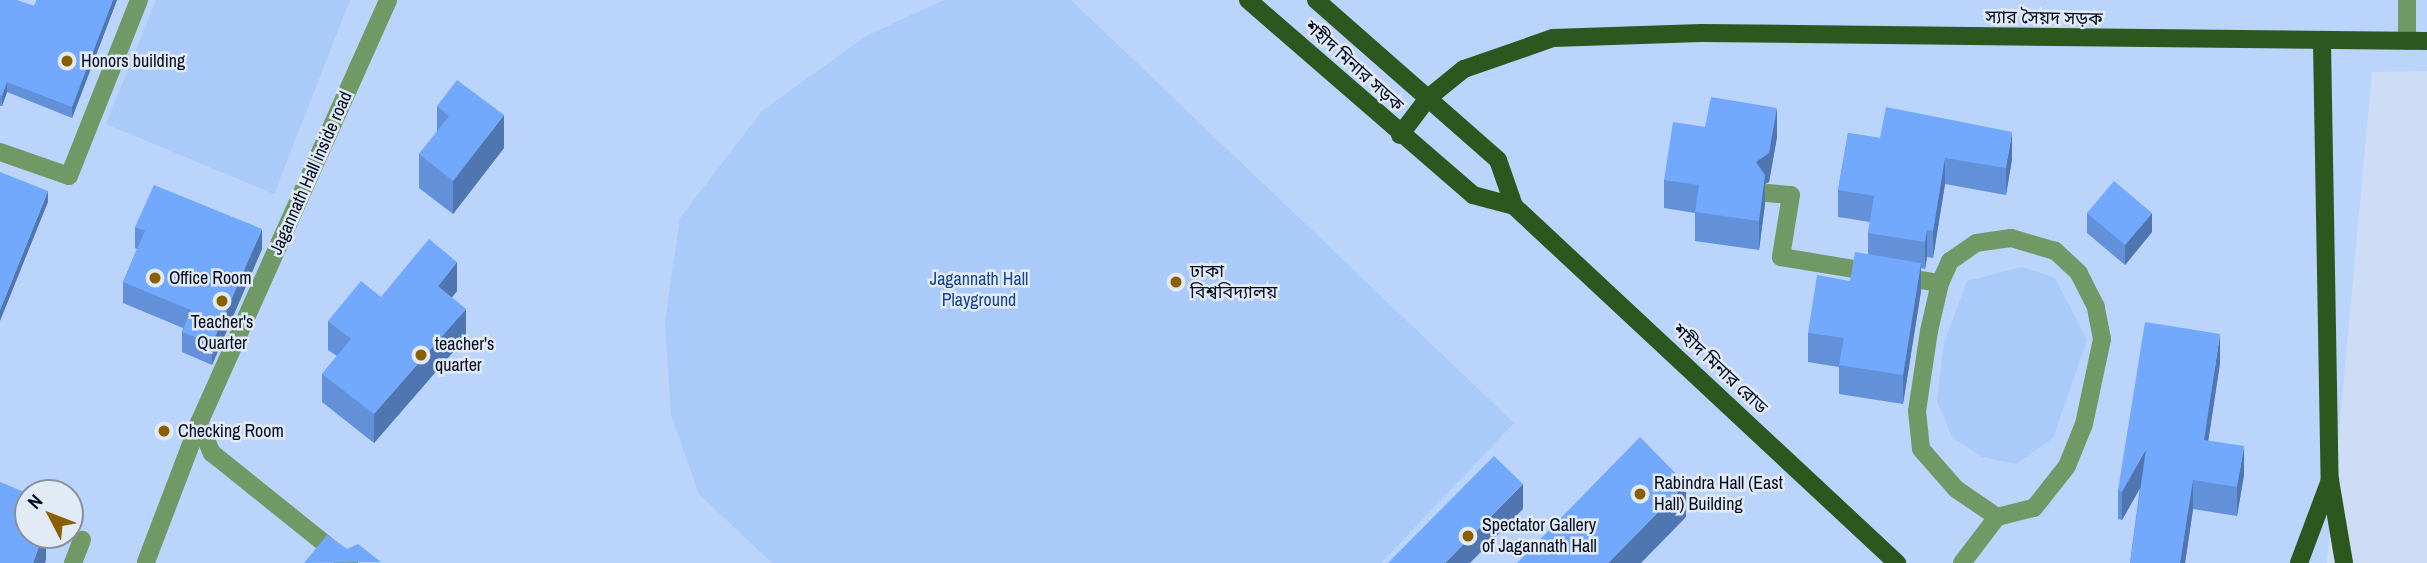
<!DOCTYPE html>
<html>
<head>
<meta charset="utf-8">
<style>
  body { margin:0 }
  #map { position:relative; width:2427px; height:563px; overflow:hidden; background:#cdddf5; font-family:"Archivo Narrow","Noto Sans Bengali",sans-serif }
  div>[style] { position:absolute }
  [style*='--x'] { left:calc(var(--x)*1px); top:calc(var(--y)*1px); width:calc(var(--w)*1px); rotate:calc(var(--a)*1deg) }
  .built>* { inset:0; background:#bad4fb }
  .green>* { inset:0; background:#aacafa }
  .minor>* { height:18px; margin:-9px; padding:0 9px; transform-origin:9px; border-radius:9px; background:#709965 }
  .major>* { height:18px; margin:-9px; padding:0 9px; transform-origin:9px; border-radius:9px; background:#2c581f }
  .wall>* { inset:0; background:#6291da }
  .shaded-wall>* { inset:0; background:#5076b1 }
  .building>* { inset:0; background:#72a9fd }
  .dots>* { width:19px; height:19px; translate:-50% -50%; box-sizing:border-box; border:4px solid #e2eaf6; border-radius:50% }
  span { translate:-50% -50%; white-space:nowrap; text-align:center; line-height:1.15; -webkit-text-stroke:5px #e2eaf6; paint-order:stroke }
  .street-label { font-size:18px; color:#020b1f }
  .poi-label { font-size:18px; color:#020b1f }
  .left { translate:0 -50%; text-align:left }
  .park-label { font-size:18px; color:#14458f }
  .north { position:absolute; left:14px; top:479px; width:70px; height:70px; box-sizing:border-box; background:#e2eaf6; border:2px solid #8891a0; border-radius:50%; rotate:312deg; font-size:19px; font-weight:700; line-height:28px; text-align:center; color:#020b1f }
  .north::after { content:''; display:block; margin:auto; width:24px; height:32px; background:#895f00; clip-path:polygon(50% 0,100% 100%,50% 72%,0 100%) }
</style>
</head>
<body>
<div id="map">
  <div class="built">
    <div style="clip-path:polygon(evenodd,0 0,2427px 0,2427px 71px,2372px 72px,2327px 563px,0 563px,0 0,28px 493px,70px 493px,70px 535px,28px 535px,28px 493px)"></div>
  </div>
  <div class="green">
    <div style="clip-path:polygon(156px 0,350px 0,274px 194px,106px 124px)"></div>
    <div style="clip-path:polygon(944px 0,1071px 0,1514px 423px,1381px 563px,772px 563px,699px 494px,671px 415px,665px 322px,680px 218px,762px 111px,866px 36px)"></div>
    <div style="clip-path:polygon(2022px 267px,2055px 278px,2087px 340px,2053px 438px,2016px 464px,1982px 457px,1952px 437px,1937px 401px,1944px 343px,1967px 281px)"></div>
  </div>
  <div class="minor">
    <div style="--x:2407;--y:0;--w:41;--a:90"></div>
    <div style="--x:0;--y:152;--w:73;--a:19.2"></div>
    <div style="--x:69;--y:176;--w:189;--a:-68.3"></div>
    <div style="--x:1767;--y:193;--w:24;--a:5"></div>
    <div style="--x:1791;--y:195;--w:63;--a:99.2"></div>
    <div style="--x:1781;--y:257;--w:161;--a:9.3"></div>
    <div style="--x:199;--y:423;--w:33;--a:67"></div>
    <div style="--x:212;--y:453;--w:176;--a:38.8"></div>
    <div style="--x:146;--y:562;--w:149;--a:-69.1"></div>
    <div style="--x:199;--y:423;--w:463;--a:-65.9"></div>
    <div style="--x:73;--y:563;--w:25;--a:-69"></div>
    <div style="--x:1962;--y:563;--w:58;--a:-52.7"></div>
    <div style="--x:1997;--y:517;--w:38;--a:-14"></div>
    <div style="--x:2034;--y:508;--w:53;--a:-51.8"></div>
    <div style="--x:2067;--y:466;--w:45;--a:-68"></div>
    <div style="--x:2084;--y:424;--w:87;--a:-78"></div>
    <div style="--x:2102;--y:339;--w:33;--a:-101"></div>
    <div style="--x:2096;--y:307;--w:38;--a:-117"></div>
    <div style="--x:2079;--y:273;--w:33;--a:-137"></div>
    <div style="--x:2055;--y:251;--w:46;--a:-163.5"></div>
    <div style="--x:2011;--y:238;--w:35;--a:172"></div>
    <div style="--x:1976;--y:243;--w:32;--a:145"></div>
    <div style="--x:1950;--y:261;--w:24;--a:114"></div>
    <div style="--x:1940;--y:283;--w:49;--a:102.9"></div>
    <div style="--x:1929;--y:331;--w:81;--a:98.5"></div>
    <div style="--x:1917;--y:411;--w:38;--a:84"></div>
    <div style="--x:1921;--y:449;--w:53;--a:48.8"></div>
    <div style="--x:1956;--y:489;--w:50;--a:34.3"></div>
  </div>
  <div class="major">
    <div style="--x:1248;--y:0;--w:298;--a:40.9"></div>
    <div style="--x:1473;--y:195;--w:42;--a:15"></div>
    <div style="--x:1316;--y:0;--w:242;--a:41.3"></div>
    <div style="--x:1498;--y:160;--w:49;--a:70.8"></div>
    <div style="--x:1514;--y:206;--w:524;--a:42.99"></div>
    <div style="--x:2322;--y:43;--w:437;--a:89"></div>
    <div style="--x:2330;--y:480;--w:84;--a:80.4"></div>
    <div style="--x:1400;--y:135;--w:46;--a:-52.9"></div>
    <div style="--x:1428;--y:98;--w:46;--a:-38.9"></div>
    <div style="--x:1464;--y:69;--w:94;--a:-19.2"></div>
    <div style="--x:1553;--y:38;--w:148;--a:-1.9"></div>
    <div style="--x:1701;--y:33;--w:726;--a:0.63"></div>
    <div style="--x:2299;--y:563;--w:89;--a:-69.5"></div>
  </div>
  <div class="wall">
    <div style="clip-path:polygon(0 0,34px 6px,37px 0,117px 0,72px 118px,7px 92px,2px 106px,0 106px)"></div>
    <div style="clip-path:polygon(437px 106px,504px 148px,453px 214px,419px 188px,419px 154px,437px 132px)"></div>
    <div style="clip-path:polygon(1705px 127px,1777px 137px,1769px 182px,1765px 184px,1765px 204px,1759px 250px,1695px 241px,1695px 213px,1664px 208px,1664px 180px)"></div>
    <div style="clip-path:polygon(1848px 133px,2012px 159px,2006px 195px,1945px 184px,1933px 258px,1927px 257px,1925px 269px,1921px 268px,1921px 291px,1903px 404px,1839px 394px,1839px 367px,1808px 362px,1808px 333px,1850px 281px,1868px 254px,1868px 233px,1870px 222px,1838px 217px,1838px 190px)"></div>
    <div style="clip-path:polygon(2087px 213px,2152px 232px,2125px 265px,2087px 233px)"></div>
    <div style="clip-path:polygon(135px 227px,262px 249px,212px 365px,182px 352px,182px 332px,183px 328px,123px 303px,123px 282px,137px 249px,135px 248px)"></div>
    <div style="clip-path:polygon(457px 291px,452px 297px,466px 337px,374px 443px,322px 402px,322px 374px,337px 356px,328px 350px,328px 321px,381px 297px)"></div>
    <div style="clip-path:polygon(2220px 363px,2208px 441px,2244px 475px,2237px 516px,2193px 509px,2185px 563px,2130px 563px,2140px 487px,2122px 520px,2118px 519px,2118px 490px)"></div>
  </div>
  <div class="shaded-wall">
    <div style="clip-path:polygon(113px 0,117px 0,72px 118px,72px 107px)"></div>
    <div style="clip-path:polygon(7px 82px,7px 92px,2px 106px,2px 96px)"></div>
    <div style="clip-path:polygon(1777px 108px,1777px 137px,1769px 182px,1765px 184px,1765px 204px,1759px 250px,1759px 221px,1756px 162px)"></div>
    <div style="clip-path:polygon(504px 115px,504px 148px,453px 214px,453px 181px)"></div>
    <div style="clip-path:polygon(2012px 132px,2012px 159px,2006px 195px,2006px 168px)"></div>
    <div style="clip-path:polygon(1945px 158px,1945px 184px,1933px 258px,1933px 231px)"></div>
    <div style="clip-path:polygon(48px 191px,48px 202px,0 321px,0 310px)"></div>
    <div style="clip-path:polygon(2152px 213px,2152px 232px,2125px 265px,2125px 245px)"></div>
    <div style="clip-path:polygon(262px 229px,262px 249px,212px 365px,212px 344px)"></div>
    <div style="clip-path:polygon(1927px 230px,1927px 257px,1925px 269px,1925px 242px)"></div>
    <div style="clip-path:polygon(457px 262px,457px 291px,438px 315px,438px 286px)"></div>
    <div style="clip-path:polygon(1921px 263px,1921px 291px,1903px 404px,1903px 375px)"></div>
    <div style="clip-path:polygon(466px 309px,466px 337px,374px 443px,374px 414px)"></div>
    <div style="clip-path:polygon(2220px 334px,2220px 363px,2204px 469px,2204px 440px)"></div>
    <div style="clip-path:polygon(2244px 446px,2244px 475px,2237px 516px,2237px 487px)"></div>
    <div style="clip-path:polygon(2146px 449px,2146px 478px,2122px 520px,2122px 492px)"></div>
    <div style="clip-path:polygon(2193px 480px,2193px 509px,2185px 563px,2180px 563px)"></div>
    <div style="clip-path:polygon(1523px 484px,1523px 509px,1470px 563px,1445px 563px)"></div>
    <div style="clip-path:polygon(1686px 484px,1686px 517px,1641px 563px,1608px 563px)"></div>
    <div style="clip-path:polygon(24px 492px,24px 524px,15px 516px)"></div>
    <div style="clip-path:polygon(43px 535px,46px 535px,46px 560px,45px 563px,33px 563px)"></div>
  </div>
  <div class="building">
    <div style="clip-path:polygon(0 0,17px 0,34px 6px,37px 0,113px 0,72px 107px,7px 82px,2px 96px,0 95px)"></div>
    <div style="clip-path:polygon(457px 80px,504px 115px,453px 181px,419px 154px,449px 116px,437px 106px)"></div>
    <div style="clip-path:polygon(1711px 97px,1777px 108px,1769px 153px,1756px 162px,1765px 175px,1759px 221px,1695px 212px,1699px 185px,1664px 180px,1673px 122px,1705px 127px)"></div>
    <div style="clip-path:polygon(1886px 107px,2012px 132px,2006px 168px,1945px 158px,1933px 231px,1927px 230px,1925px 242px,1868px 233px,1874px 196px,1838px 190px,1848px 133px,1880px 138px)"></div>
    <div style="clip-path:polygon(0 172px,48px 191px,0 310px)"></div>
    <div style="clip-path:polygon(2114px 181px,2152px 213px,2125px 245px,2087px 213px)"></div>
    <div style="clip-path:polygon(154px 185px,262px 229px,212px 344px,182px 332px,191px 310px,123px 282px,145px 231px,135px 227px)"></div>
    <div style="clip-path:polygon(429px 239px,457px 262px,438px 286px,466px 309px,374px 414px,322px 374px,351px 339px,328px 321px,361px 281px,381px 297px)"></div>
    <div style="clip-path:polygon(1855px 252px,1921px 263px,1903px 375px,1839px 365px,1844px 338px,1808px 333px,1817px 275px,1850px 281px)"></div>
    <div style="clip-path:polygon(2145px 322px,2220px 334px,2204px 440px,2244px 446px,2237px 487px,2193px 480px,2180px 563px,2130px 563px,2146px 449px,2122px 492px,2118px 490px)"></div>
    <div style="clip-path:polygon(1640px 437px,1686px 484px,1608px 563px,1517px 563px)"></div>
    <div style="clip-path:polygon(1494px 456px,1523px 484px,1445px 563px,1388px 563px)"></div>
    <div style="clip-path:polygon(0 482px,24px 492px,15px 516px,28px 521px,28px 535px,43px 535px,33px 563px,0 563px)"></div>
    <div style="clip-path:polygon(327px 535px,347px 549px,358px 544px,381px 562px,304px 563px)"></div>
  </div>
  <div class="dots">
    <div style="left:67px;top:61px;background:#895f00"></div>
    <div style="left:155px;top:278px;background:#895f00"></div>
    <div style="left:1176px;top:282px;background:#895f00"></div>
    <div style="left:222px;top:301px;background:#895f00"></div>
    <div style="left:421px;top:355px;background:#895f00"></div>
    <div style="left:164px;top:431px;background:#895f00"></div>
    <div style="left:1640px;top:494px;background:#895f00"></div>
    <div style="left:1468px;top:536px;background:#895f00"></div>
  </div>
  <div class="street-label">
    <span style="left:2044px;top:18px;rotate:1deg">স্যার সৈয়দ সড়ক</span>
    <span style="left:1354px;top:66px;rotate:42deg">শহীদ মিনার সড়ক</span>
    <span style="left:311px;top:173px;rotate:-66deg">Jagannath Hall inside road</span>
    <span style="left:1720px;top:369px;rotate:43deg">শহীদ মিনার রোড</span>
  </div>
  <div class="poi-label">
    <span class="left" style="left:81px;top:61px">Honors building</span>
    <span class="left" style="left:1190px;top:282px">ঢাকা<br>বিশ্ববিদ্যালয়</span>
    <span class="left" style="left:169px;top:278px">Office Room</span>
    <span style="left:222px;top:333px">Teacher's<br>Quarter</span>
    <span class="left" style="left:435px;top:355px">teacher's<br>quarter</span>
    <span class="left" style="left:178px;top:431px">Checking Room</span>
    <span class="left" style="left:1654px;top:494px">Rabindra Hall (East<br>Hall) Building</span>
    <span class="left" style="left:1482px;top:536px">Spectator Gallery<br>of Jagannath Hall</span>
  </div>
  <div class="park-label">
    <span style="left:979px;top:290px">Jagannath Hall<br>Playground</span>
  </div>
  <div class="north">N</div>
</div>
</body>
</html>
